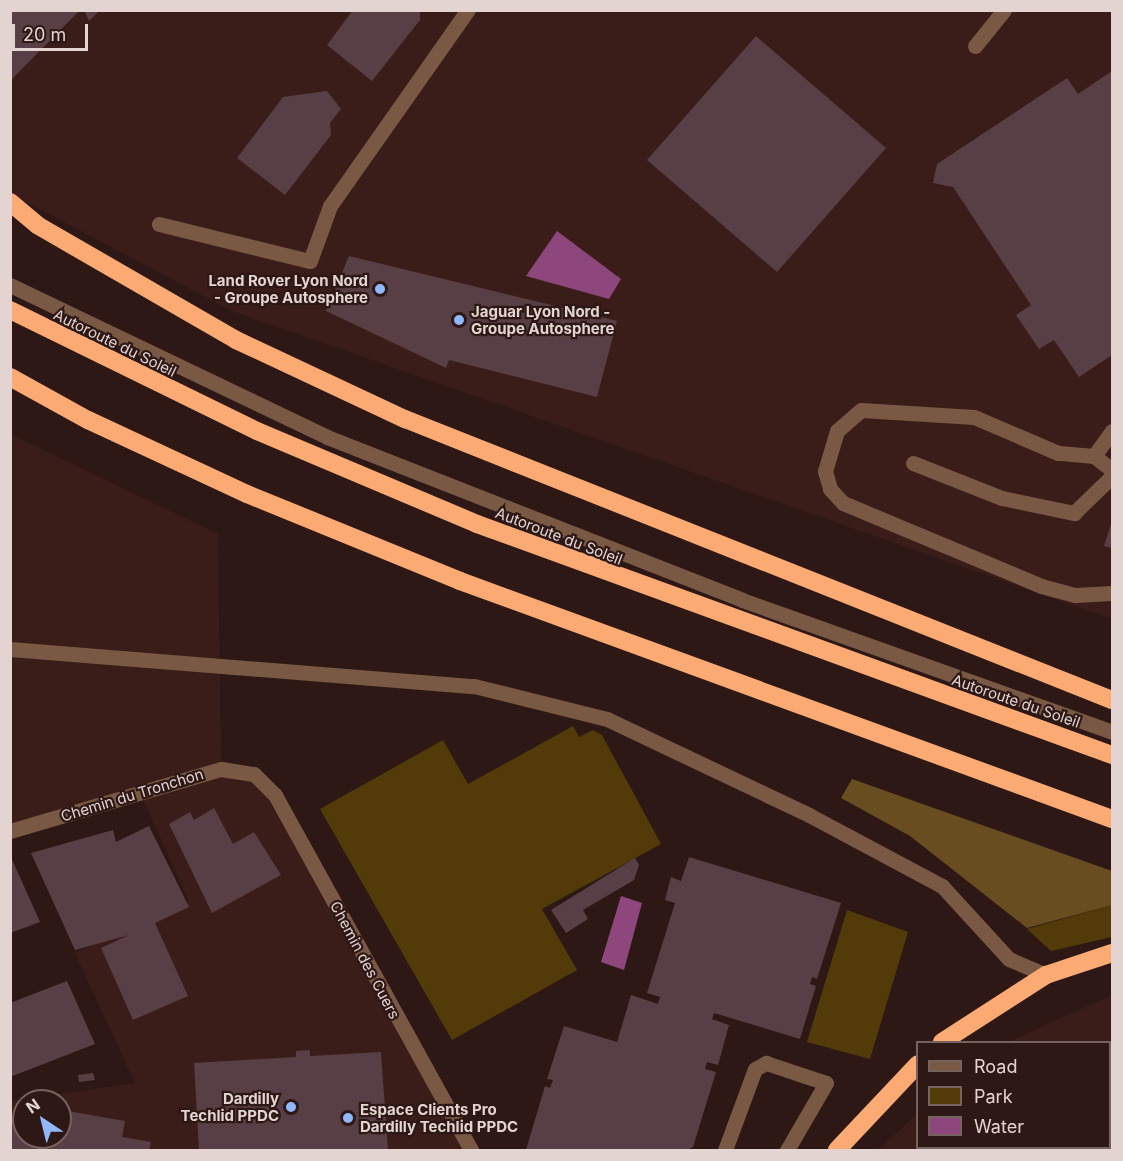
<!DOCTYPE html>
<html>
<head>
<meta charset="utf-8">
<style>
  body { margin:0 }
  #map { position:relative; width:1123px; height:1161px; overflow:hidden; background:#2d1815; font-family:Inter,sans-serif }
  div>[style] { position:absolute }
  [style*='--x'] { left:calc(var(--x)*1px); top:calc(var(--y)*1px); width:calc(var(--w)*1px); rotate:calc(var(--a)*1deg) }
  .built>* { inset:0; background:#3a1d19 }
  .green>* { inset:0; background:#533b09 }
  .forest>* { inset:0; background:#674d1f }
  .water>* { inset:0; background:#8e477c }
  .building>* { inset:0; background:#583f45 }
  .minor>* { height:15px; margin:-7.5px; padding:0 7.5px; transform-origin:7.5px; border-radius:7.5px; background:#795944 }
  .highway>* { height:18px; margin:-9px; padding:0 9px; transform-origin:9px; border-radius:9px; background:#fbaa74 }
  .dots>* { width:16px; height:16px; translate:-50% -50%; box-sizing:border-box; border:3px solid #2d1815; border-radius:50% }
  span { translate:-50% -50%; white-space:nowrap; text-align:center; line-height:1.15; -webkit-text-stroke:4.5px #2d1815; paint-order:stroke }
  .poi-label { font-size:15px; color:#e3d3d1; font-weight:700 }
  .right { translate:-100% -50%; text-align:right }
  .left { translate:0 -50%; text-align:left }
  .street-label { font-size:15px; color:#e3d3d1 }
  .frame { position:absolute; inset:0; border:12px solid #e3d3d1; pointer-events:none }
  .legend { position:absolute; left:916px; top:1041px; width:195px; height:108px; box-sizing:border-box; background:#2d1815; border:2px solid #766360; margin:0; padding:8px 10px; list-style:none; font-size:18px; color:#e3d3d1 }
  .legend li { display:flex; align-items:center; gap:12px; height:30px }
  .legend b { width:30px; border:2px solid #766360 }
  .north { position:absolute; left:12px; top:1089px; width:60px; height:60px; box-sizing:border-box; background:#2d1815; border:2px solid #766360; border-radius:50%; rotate:325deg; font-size:16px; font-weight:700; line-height:24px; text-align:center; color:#e3d3d1 }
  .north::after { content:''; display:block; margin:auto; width:21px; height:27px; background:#8fb8fd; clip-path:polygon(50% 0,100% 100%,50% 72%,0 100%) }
  .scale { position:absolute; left:12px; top:24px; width:76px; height:27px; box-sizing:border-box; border:3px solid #e3d3d1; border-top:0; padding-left:8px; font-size:18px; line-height:21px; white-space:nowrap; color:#e3d3d1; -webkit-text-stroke:4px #2d1815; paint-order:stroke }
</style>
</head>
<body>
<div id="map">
  <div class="built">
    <div style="clip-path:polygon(10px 11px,1112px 11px,1112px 619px,232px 311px,11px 194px)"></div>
    <div style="clip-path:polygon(evenodd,10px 434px,218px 534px,221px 768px,254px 774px,481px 1150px,11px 1150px,11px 1101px,135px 1083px,75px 953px,189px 901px,140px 793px,11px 831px,10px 434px,24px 1101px,60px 1101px,60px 1137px,24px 1137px,24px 1101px)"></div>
    <div style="clip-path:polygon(1112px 995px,1112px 1150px,878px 1150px,917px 1114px,918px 1148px,1110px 1148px,1110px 1042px,1008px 1042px)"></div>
  </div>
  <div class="green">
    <div style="clip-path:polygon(573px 726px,579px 737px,593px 730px,602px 735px,661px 844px,542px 909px,577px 970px,452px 1040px,320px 809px,443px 740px,468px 784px)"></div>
    <div style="clip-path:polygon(1112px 905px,1112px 937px,1051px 951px,1027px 929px)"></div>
    <div style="clip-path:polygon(847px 910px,908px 932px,870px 1059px,807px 1042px)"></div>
  </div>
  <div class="forest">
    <div style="clip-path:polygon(852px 779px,1112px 871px,1112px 905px,1027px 928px,910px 836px,841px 798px)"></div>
  </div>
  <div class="water">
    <div style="clip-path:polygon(557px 231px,621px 279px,609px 299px,526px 276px)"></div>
    <div style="clip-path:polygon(621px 896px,642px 903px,624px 970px,601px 962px)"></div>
  </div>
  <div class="building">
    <div style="clip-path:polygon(10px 10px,80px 10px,10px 81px)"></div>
    <div style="clip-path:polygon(84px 10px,100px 10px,89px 21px)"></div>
    <div style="clip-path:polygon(353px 10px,420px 10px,420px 20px,372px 81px,327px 45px)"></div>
    <div style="clip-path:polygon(756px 36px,886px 148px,777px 272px,647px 160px)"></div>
    <div style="clip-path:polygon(1112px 71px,1112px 355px,1079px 377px,1054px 340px,1039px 349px,1016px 315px,1031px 305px,953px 187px,933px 183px,937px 164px,1067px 78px,1078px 94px)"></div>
    <div style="clip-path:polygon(327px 91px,341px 109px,330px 123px,331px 135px,285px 195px,237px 158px,283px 97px)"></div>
    <div style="clip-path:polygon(349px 256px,617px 321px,597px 397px,449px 360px,446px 368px,326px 311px)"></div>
    <div style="clip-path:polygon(1112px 521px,1112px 548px,1104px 546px)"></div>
    <div style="clip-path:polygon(214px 808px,233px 844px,254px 832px,281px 875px,212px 913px,169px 824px,190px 812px,194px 820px)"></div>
    <div style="clip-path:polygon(149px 826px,189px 907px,155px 923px,188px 996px,133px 1020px,101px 948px,129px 935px,75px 950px,31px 853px,113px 830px,116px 842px)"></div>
    <div style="clip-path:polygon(10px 855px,40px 922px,10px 933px)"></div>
    <div style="clip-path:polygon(689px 857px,841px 903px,817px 979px,812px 977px,810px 984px,816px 986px,800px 1039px,714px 1013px,712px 1019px,729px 1025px,718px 1065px,707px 1062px,705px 1069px,716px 1072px,693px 1147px,686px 1150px,526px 1150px,545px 1086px,550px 1088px,553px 1080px,547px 1079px,564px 1026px,617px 1042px,631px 995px,658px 1004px,660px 997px,647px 993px,675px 903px,665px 900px,671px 877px,681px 881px)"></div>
    <div style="clip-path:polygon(635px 858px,639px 865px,634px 880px,583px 910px,588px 919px,566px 933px,551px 910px)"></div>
    <div style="clip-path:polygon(67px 981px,95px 1044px,10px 1077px,10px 1003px)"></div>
    <div style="clip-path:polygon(310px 1050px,310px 1056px,381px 1052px,388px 1150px,199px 1150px,194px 1063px,296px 1057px,296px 1051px)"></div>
    <div style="clip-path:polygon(93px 1073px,95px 1080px,79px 1082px,78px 1075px)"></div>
    <div style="clip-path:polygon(62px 1110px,125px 1121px,122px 1137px,151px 1142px,149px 1150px,10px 1150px,10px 1122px,24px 1125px,24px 1137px,60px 1137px)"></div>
    <div style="clip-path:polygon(1110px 1120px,1112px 1150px,945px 1150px,1110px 1148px)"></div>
  </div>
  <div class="minor">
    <div style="--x:975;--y:46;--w:46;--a:-51.1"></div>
    <div style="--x:159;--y:224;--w:155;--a:13.8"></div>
    <div style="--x:310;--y:261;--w:59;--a:-70"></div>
    <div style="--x:330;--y:206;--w:240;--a:-54.9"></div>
    <div style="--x:10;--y:285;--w:352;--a:25.6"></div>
    <div style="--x:327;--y:437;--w:446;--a:21.4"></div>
    <div style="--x:742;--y:600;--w:393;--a:19.6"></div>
    <div style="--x:1112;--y:431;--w:31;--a:126"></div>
    <div style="--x:1094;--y:456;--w:23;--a:38"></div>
    <div style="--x:1094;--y:456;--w:36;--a:-175"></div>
    <div style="--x:1058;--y:453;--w:91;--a:-156.8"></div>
    <div style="--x:974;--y:417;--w:113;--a:-176.5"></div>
    <div style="--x:861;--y:410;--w:32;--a:139"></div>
    <div style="--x:837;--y:431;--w:42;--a:106.7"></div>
    <div style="--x:825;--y:471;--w:19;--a:74"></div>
    <div style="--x:830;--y:489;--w:19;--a:47"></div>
    <div style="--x:843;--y:503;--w:215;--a:22.7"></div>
    <div style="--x:1041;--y:586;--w:35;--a:15"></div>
    <div style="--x:1075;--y:595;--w:37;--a:-3"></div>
    <div style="--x:913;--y:463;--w:96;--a:21.5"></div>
    <div style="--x:1002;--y:498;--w:74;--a:11.8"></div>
    <div style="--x:1074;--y:513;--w:53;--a:-44.2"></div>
    <div style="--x:10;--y:649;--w:465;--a:4.6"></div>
    <div style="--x:474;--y:686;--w:137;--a:13.9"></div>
    <div style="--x:607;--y:719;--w:224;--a:25.4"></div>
    <div style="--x:809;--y:815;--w:151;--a:28.1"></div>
    <div style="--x:942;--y:886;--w:99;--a:47.5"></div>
    <div style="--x:1009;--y:959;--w:40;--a:23.4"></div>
    <div style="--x:10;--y:831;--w:220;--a:-16.4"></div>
    <div style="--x:221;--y:769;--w:33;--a:9"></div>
    <div style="--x:254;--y:774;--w:30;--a:45"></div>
    <div style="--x:275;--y:795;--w:406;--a:61.1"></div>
    <div style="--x:725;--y:1150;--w:86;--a:-69.7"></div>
    <div style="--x:755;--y:1069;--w:13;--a:-29"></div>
    <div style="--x:766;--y:1063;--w:63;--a:18.4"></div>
    <div style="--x:826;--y:1083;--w:78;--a:120.2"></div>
  </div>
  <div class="highway">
    <div style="--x:10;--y:202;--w:35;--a:40"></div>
    <div style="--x:37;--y:225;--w:230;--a:30"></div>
    <div style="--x:236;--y:340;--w:187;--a:25.1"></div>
    <div style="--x:405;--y:419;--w:761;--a:21.68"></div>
    <div style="--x:10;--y:310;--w:275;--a:26.1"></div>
    <div style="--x:257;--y:431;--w:239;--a:22.9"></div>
    <div style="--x:477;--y:524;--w:676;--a:19.99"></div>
    <div style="--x:10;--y:377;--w:89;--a:28.9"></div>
    <div style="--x:88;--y:420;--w:175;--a:25"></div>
    <div style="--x:247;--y:494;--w:230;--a:22.2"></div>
    <div style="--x:460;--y:581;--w:694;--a:20.05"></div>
    <div style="--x:942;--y:1042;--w:124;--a:-32.8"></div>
    <div style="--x:1046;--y:975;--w:70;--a:-18.4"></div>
    <div style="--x:837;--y:1150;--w:118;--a:-46.7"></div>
  </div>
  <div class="dots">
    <div style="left:380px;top:289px;background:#8fb8fd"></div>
    <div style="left:459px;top:320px;background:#8fb8fd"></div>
    <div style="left:291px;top:1107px;background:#8fb8fd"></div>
    <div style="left:348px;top:1118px;background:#8fb8fd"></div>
  </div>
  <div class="poi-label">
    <span class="right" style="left:368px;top:289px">Land Rover Lyon Nord<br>- Groupe Autosphere</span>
    <span class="left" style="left:471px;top:320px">Jaguar Lyon Nord -<br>Groupe Autosphere</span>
    <span class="right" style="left:279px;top:1107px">Dardilly<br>Techlid PPDC</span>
    <span class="left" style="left:360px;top:1118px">Espace Clients Pro<br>Dardilly Techlid PPDC</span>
  </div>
  <div class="street-label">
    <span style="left:115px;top:343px;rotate:26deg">Autoroute du Soleil</span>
    <span style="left:559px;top:536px;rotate:21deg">Autoroute du Soleil</span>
    <span style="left:1016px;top:701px;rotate:19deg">Autoroute du Soleil</span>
    <span style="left:132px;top:795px;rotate:-17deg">Chemin du Tronchon</span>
    <span style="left:365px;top:960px;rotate:62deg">Chemin des Cuers</span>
  </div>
  <div class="frame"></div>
  <ul class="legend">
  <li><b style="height:8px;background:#795944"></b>Road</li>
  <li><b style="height:16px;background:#533b09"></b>Park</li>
  <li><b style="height:16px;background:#8e477c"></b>Water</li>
  </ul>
  <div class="north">N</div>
  <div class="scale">20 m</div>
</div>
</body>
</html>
